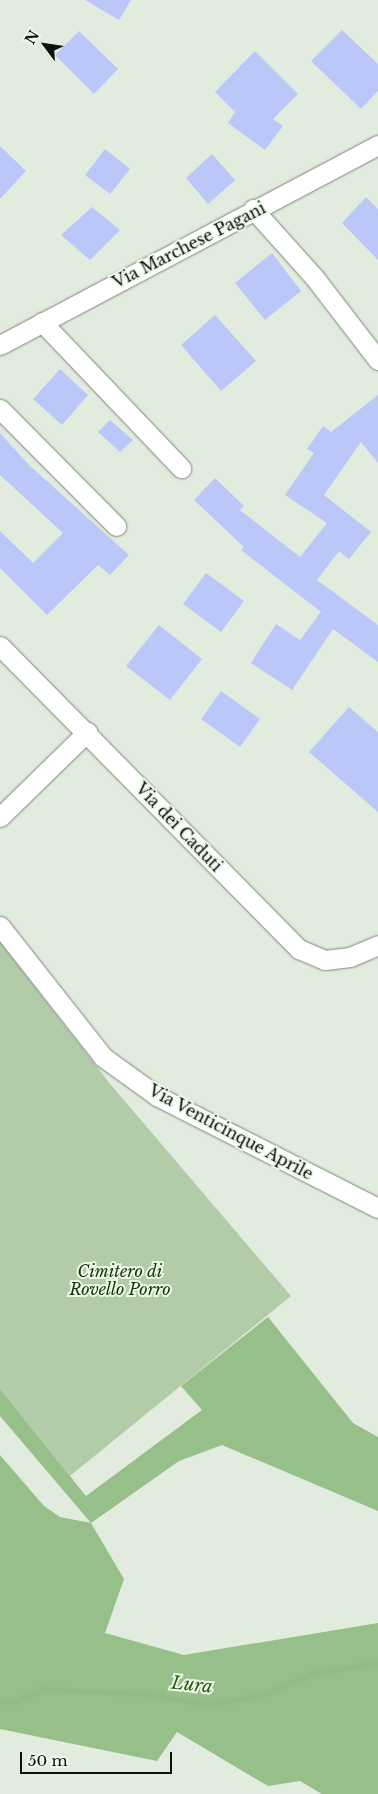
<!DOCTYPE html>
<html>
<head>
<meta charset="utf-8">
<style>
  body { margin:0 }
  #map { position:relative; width:378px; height:1794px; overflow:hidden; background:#e1ecde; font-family:"Libre Baskerville",serif }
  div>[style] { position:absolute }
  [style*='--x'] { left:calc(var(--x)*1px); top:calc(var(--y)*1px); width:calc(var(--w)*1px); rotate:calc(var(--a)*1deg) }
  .green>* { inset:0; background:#b2ccaa }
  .forest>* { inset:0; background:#97bf89 }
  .stream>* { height:6px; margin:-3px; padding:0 3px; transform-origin:3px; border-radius:3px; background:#93bb85 }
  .building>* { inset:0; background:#bbc7f8 }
  .roads { filter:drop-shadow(0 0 1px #7d877a) drop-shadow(0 0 1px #7d877a) }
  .minor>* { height:19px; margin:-9.5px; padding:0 9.5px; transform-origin:9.5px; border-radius:9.5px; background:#fff }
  span { translate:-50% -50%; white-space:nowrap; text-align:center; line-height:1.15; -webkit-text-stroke:4px #eff9eb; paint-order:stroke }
  .street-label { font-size:16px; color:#0d100b }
  .park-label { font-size:16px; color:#0f3500; font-style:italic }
  .water-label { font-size:18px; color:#26580c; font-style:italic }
  .north { position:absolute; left:20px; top:20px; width:50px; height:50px; -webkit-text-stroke:4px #eff9eb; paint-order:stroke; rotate:301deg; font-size:14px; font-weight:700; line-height:20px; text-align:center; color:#0d100b }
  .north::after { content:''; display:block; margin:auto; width:18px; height:22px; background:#0d100b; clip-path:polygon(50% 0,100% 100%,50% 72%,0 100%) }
  .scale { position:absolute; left:20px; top:1752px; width:152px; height:22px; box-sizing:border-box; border:2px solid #0d100b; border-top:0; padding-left:6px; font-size:15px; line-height:18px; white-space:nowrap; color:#0d100b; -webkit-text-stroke:4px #eff9eb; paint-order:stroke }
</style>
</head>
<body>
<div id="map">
  <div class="green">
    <div style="clip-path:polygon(0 942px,111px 1085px,291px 1296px,70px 1476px,0 1389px)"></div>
  </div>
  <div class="forest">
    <div style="clip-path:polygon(268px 1317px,353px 1423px,378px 1437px,378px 1511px,222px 1445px,179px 1461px,91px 1523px,124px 1579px,105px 1633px,184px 1655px,378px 1623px,378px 1794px,322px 1794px,300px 1781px,268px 1786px,177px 1732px,157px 1761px,0 1729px,0 1455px,44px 1506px,60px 1517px,91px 1523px,0 1416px,0 1389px,86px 1496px,202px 1410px,181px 1386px)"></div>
  </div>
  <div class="stream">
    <div style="--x:0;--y:1702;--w:18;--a:0"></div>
    <div style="--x:18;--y:1702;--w:28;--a:-26"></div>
    <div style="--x:43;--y:1690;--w:100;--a:2.3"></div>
    <div style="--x:143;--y:1694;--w:67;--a:9.5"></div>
    <div style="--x:209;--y:1705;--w:54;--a:-9.6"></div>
    <div style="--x:262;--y:1696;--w:58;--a:-23.5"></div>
    <div style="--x:315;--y:1673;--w:64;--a:-8.1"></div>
  </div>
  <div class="building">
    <div style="clip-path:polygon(85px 0,131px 0,119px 20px)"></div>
    <div style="clip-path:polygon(342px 30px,378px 64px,378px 91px,361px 109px,311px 61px)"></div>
    <div style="clip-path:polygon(79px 31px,118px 69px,94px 94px,55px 55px)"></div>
    <div style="clip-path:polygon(255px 51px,298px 94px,273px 119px,283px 126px,265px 150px,228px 123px,235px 112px,215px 92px)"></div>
    <div style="clip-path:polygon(0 146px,26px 171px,0 199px)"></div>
    <div style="clip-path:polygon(105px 149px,130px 169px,110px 194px,85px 175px)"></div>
    <div style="clip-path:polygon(212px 154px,235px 180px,208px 204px,186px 178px)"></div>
    <div style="clip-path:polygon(366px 197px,378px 209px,378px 260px,342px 223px)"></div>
    <div style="clip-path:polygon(92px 207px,120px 230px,90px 260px,61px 235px)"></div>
    <div style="clip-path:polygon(272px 253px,301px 291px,265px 320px,235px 283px)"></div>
    <div style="clip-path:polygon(215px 315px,256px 361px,221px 391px,181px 345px)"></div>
    <div style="clip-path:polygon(60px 369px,88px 395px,62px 425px,33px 399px)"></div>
    <div style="clip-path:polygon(378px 395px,378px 463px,361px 442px,324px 495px,371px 532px,349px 559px,339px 551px,317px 580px,378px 625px,378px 662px,333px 629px,292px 690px,251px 663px,276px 624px,300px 640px,321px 612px,241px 550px,244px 547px,194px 500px,215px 478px,244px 506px,240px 510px,300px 557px,327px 523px,285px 495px,314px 453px,307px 449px,323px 426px,331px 432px)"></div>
    <div style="clip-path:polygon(110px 420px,133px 440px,120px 452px,98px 432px)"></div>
    <div style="clip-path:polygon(0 433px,29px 465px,129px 555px,110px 575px,98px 565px,47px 615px,0 568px,0 531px,33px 563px,63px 533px,0 475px)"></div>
    <div style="clip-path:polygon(206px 573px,244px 601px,221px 632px,183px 604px)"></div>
    <div style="clip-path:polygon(159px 625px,202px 659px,170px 700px,126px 666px)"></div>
    <div style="clip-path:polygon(221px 691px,260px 719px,240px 747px,201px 719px)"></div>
    <div style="clip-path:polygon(349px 707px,378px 732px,378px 812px,309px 752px)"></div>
  </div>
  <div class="roads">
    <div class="minor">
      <div style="--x:253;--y:209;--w:91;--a:48.1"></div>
      <div style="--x:314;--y:277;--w:105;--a:52.4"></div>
      <div style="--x:42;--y:322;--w:202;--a:46.4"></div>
      <div style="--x:0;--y:345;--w:428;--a:-27.9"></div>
      <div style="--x:0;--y:409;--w:165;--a:45.2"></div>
      <div style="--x:0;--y:646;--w:426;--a:45.4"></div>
      <div style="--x:299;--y:949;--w:28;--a:23"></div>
      <div style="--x:325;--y:960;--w:25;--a:-7"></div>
      <div style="--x:350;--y:957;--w:30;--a:-23"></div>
      <div style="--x:0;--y:817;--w:122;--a:-44.3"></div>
      <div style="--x:0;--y:926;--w:167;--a:51.8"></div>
      <div style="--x:103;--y:1057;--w:67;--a:35.8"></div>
      <div style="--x:157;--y:1096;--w:248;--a:26.9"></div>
    </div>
  </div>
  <div class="street-label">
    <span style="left:189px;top:245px;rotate:-27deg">Via Marchese Pagani</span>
    <span style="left:179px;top:827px;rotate:46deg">Via dei Caduti</span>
    <span style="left:231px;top:1132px;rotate:28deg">Via Venticinque Aprile</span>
  </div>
  <div class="park-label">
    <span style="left:120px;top:1280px">Cimitero di<br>Rovello Porro</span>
  </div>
  <div class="water-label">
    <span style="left:192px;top:1685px;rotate:6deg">Lura</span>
  </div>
  <div class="north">N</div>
  <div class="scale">50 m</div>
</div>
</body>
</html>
